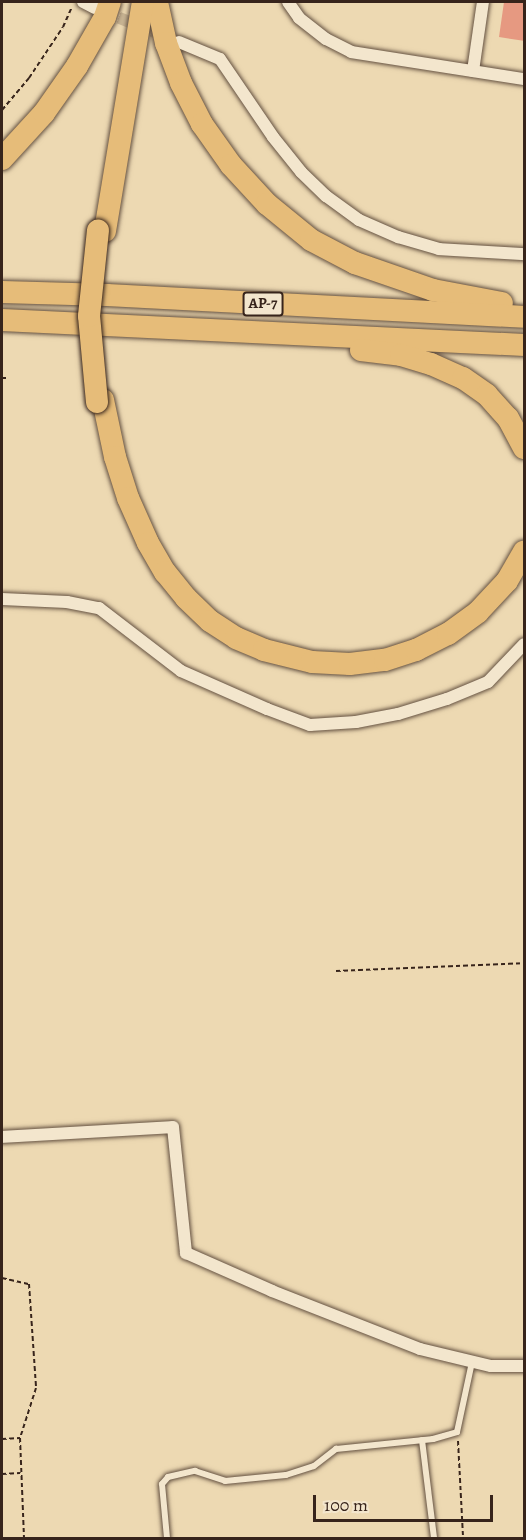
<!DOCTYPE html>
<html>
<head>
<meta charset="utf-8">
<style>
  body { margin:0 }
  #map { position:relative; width:526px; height:1540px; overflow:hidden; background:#edd9b2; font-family:Alegreya,serif }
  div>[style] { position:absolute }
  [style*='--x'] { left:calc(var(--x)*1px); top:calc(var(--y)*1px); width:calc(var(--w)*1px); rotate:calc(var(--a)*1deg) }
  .building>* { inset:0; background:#e69981 }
  .street-tunnel>* { height:12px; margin-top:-6px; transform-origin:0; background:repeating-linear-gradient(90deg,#c9b594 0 12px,transparent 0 18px) }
  .path>* { height:2px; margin-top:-1px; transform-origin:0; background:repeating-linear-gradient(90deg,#37241b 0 4.5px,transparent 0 7.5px) }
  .roads { filter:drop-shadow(0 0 2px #645141) drop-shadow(0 0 2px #645141) }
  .lane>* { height:6px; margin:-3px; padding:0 3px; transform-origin:3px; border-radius:3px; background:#f3e6cd }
  .street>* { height:12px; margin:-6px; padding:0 6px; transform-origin:6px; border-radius:6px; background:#f3e6cd }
  .highway>* { height:22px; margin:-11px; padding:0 11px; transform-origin:11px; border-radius:11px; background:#e6bc79 }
  .bridges { filter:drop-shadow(0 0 2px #37241b) drop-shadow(0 0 2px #37241b) }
  .highway-bridge>* { height:22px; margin:-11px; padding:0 11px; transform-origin:11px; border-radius:11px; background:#e6bc79 }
  span { translate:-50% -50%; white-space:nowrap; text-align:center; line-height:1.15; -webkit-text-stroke:5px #f3e6cd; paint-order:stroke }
  .shield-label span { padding:2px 4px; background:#f3e6cd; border:2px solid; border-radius:4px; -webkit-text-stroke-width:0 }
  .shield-label { font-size:15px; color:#37241b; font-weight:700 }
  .frame { position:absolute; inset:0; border:3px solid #37241b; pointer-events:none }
  .scale { position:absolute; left:313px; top:1495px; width:180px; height:27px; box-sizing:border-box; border:3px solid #37241b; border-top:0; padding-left:8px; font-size:18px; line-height:21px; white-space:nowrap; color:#37241b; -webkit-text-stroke:4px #f3e6cd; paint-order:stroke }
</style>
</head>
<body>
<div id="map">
  <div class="building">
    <div style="clip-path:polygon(504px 2px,525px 2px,525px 41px,499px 37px)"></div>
  </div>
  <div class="street-tunnel">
    <div style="--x:102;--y:11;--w:70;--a:21.8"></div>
  </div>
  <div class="path">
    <div style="--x:2;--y:110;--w:42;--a:-49.8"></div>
    <div style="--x:29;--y:78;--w:61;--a:-56.3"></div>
    <div style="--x:63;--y:27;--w:22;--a:-66"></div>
    <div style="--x:2;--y:378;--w:4;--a:0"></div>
    <div style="--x:336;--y:971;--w:188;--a:-2.4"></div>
    <div style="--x:2;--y:1278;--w:28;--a:13"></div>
    <div style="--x:29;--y:1284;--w:104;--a:86.1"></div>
    <div style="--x:36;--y:1388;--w:52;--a:107.7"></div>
    <div style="--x:20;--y:1438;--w:100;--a:87.7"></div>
    <div style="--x:2;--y:1439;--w:18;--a:-3"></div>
    <div style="--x:458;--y:1441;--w:97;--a:87"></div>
    <div style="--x:2;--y:1474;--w:18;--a:-3"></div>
  </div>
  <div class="roads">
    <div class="lane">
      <div style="--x:422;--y:1440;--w:99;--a:83"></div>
      <div style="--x:167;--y:1538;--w:54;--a:-95.3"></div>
      <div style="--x:162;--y:1484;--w:9;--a:-49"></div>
      <div style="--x:168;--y:1477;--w:28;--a:-13"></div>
      <div style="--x:195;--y:1471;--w:32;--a:18"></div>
      <div style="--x:225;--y:1481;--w:61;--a:-5.6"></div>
      <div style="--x:286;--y:1475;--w:29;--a:-18"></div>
      <div style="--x:314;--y:1466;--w:28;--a:-38"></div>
      <div style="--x:336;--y:1449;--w:98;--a:-5.9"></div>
      <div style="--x:433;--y:1439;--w:25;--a:-16"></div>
      <div style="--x:457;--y:1432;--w:72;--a:-77.9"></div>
    </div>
    <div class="street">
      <div style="--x:83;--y:2;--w:13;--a:27"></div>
      <div style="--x:288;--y:2;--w:19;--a:55"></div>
      <div style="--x:299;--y:18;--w:34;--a:38"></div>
      <div style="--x:326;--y:39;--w:28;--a:27"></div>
      <div style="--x:351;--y:52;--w:175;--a:8.9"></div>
      <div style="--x:179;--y:42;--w:44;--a:22.5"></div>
      <div style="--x:220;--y:59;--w:94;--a:55.8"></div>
      <div style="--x:273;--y:137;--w:45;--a:51.3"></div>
      <div style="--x:301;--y:172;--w:35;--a:44"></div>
      <div style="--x:326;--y:196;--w:41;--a:36"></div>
      <div style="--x:359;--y:220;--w:43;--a:23.6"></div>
      <div style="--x:398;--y:237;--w:43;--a:16.3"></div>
      <div style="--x:439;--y:249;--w:85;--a:3.4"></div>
      <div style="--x:473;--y:71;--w:70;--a:-81.8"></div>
      <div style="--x:2;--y:599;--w:65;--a:2.6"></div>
      <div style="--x:67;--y:602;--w:33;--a:11"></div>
      <div style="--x:99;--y:608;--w:103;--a:37.5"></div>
      <div style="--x:181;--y:671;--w:94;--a:23.8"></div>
      <div style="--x:267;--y:709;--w:46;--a:20.4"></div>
      <div style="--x:310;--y:725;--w:46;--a:-3.7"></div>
      <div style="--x:356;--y:722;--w:43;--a:-10.8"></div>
      <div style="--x:398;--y:714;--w:51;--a:-17"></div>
      <div style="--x:447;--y:699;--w:44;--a:-22.5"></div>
      <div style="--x:488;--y:682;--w:52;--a:-46.5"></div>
      <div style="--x:2;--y:1137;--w:171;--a:-3.3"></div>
      <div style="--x:173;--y:1127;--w:127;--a:84.1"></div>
      <div style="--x:186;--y:1253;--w:94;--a:23.8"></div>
      <div style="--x:272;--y:1291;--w:159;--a:21.4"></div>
      <div style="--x:420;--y:1349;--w:73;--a:13.5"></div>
      <div style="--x:491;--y:1366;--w:33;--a:0"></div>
    </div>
    <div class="highway">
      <div style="--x:157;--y:2;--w:42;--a:77.6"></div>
      <div style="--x:166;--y:43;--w:43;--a:69.4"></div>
      <div style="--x:181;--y:83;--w:46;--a:62.9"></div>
      <div style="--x:202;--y:124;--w:50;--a:54.7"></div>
      <div style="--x:231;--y:165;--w:53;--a:47.3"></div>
      <div style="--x:267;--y:204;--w:57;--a:39.3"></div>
      <div style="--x:311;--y:240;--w:50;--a:27.6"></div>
      <div style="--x:355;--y:263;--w:83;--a:19.1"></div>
      <div style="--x:433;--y:290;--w:70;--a:10.7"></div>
      <div style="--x:2;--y:159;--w:62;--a:-47.6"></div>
      <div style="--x:44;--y:113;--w:57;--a:-54.9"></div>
      <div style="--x:77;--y:66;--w:56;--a:-60.3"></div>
      <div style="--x:105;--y:17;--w:16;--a:-72"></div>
      <div style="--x:105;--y:231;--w:232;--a:-80.6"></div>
      <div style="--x:2;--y:292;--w:105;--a:1.6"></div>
      <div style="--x:107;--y:295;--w:418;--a:3"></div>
      <div style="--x:2;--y:320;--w:523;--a:2.74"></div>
      <div style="--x:361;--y:350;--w:40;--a:7.1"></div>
      <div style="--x:401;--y:355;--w:31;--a:17"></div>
      <div style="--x:431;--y:364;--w:35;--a:24"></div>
      <div style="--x:463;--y:378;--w:29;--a:35"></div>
      <div style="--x:487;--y:395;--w:31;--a:48"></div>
      <div style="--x:508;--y:418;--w:34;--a:62"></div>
      <div style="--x:103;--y:400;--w:58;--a:78.1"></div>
      <div style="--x:115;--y:457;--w:43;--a:72.4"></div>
      <div style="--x:128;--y:498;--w:49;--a:66"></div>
      <div style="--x:148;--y:543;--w:34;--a:60"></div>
      <div style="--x:165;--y:572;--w:33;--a:51"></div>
      <div style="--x:186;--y:598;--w:33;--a:44"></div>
      <div style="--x:210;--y:621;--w:31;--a:33"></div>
      <div style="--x:236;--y:638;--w:30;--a:23"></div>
      <div style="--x:264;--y:650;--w:49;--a:14"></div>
      <div style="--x:312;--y:662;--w:38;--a:3"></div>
      <div style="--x:350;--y:664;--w:35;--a:-7"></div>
      <div style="--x:385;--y:660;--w:33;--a:-18"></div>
      <div style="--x:416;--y:650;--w:36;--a:-27"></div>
      <div style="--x:448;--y:634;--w:37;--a:-36"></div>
      <div style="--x:478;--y:612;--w:42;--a:-46.9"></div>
      <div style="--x:507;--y:581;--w:34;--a:-60"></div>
    </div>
  </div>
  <div class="bridges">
    <div class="highway-bridge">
      <div style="--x:97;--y:402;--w:86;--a:-95.3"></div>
      <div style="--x:89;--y:316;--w:86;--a:-84"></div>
    </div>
  </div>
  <div class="shield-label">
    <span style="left:263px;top:304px">AP-7</span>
  </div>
  <div class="frame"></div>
  <div class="scale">100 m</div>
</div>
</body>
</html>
